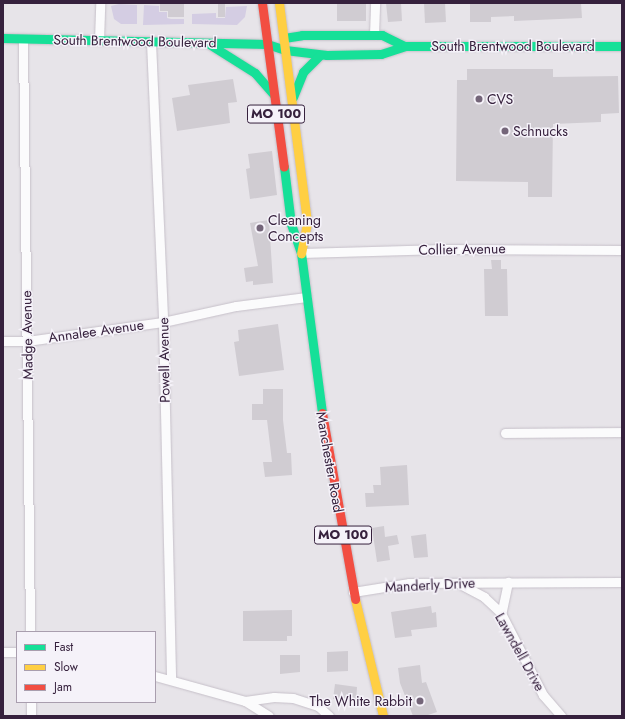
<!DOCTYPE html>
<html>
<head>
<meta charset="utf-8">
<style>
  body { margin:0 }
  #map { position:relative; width:625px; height:719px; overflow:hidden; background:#e7e4e9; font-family:Jost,sans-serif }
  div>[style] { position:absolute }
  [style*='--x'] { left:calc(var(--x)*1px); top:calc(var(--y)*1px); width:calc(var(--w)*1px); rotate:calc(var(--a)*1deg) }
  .green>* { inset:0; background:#d4cde3 }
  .building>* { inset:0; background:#d0ccd2 }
  .roads { filter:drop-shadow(0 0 1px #c6c0c9) drop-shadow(0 0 1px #c6c0c9) }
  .street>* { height:9px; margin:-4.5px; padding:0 4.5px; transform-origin:4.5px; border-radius:4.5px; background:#fbfbfc }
  .fast>* { height:9px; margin:-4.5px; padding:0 4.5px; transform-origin:4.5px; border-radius:4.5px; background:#16e098 }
  .slow>* { height:9px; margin:-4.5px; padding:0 4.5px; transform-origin:4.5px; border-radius:4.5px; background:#ffcf43 }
  .jam>* { height:9px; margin:-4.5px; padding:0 4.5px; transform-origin:4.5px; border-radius:4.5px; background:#f24e42 }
  .dots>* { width:11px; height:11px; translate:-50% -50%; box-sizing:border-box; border:2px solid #f5f2f9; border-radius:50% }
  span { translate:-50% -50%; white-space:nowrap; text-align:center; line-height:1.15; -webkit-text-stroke:3px #f5f2f9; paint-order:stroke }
  .shield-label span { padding:1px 3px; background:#f5f2f9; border:1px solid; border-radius:3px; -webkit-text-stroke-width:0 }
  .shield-label { font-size:13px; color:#36213d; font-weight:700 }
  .street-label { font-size:14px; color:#36213d }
  .poi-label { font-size:14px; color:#36213d }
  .left { translate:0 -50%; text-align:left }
  .right { translate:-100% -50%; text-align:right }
  .frame { position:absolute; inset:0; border:4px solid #36213d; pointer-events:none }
  .legend { position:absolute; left:16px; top:631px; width:140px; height:72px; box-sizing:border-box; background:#f5f2f9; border:1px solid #a99eae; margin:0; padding:5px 7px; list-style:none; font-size:12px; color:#36213d }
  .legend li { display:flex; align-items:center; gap:8px; height:20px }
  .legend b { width:20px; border:1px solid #a99eae }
</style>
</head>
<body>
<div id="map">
  <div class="green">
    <div style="clip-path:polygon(119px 4px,137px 5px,137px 24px,121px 24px,114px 19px,111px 6px)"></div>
    <div style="clip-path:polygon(144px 5px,159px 6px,159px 12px,167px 12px,167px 18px,171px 19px,184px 19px,184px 24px,143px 25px)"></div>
    <div style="clip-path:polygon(247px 6px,245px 17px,237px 25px,192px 24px,192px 14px,216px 13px,216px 18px,225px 18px,226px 7px)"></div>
  </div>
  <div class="building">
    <div style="clip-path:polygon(160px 3px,184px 3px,184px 17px,168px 17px,168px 11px,160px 11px)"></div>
    <div style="clip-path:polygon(218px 3px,225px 3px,225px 17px,218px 17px)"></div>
    <div style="clip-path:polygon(337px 3px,366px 3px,366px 21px,337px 21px)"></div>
    <div style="clip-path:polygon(386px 3px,401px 3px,402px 21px,388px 22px)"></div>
    <div style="clip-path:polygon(424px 3px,445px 3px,446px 22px,425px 23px)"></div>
    <div style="clip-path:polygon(470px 3px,581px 3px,582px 18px,514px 21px,514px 16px,491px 17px,491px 22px,470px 22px)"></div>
    <div style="clip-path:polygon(467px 69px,553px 69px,553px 77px,618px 76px,619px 113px,601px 114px,601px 122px,553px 124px,552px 197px,528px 197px,528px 182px,456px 181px,457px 80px,467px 80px)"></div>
    <div style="clip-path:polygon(233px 79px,237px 102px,228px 103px,230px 123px,177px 131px,172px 98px,190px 95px,188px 85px)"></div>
    <div style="clip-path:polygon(272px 151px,277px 195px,250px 199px,246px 169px,250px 168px,248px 154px)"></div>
    <div style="clip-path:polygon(269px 220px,273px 283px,253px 285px,253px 281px,246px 282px,244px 268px,258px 266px,250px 223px)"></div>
    <div style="clip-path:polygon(491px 260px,501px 260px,501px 269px,507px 269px,508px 316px,485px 316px,484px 269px,492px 269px)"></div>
    <div style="clip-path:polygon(278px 324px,284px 370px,239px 376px,234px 342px,239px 341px,238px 330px)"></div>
    <div style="clip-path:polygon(263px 389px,283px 389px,283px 420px,287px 453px,291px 453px,292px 475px,265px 477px,263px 462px,272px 462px,267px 420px,252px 420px,252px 404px,263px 404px)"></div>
    <div style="clip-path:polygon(407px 465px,409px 505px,366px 507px,365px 493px,374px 493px,373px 485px,381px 485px,380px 467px)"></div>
    <div style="clip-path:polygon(384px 526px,385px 537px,397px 535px,399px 544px,388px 546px,390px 560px,377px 562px,372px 528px)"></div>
    <div style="clip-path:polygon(426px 534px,428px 557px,414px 558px,411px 536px)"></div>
    <div style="clip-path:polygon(431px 606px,432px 613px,436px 612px,437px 627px,411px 630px,412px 636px,395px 638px,391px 612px)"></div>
    <div style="clip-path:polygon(292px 610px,292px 636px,287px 636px,287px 641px,243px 641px,243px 611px)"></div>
    <div style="clip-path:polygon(348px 651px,348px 671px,327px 672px,327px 652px)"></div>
    <div style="clip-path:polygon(280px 655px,300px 655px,300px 672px,280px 674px)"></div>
    <div style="clip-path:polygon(420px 665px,422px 683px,426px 682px,437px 712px,425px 716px,413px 716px,400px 683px,398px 668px)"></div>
    <div style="clip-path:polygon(335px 684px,357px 687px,356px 702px,333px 699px)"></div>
  </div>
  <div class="roads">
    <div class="street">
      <div style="--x:374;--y:35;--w:32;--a:-88"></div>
      <div style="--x:23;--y:39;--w:593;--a:89.32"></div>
      <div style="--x:99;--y:40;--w:37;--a:-88"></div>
      <div style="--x:151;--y:42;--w:280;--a:87.5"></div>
      <div style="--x:163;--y:322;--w:357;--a:88.7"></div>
      <div style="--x:301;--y:253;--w:142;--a:-1.6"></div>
      <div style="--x:443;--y:249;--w:179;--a:0.3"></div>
      <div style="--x:3;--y:341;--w:24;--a:0"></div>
      <div style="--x:27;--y:341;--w:137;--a:-8"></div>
      <div style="--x:163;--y:322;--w:75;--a:-12.4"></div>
      <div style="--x:236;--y:306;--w:71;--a:-7.3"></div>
      <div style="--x:505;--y:433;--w:117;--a:-0.5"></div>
      <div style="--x:458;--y:583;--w:30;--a:28"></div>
      <div style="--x:484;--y:597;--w:23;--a:43"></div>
      <div style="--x:501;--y:613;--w:92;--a:62.9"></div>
      <div style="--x:543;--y:695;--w:28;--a:49"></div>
      <div style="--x:353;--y:592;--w:57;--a:-9.1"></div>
      <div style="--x:409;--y:583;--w:213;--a:-0.3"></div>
      <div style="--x:501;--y:615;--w:34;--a:-78"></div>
      <div style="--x:3;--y:652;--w:14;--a:0"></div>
      <div style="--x:155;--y:676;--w:93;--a:15.5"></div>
      <div style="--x:245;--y:701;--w:28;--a:32"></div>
      <div style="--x:245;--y:701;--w:29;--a:-8"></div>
      <div style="--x:274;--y:697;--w:19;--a:3"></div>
      <div style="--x:293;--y:698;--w:26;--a:18"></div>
      <div style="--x:318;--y:706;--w:15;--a:42"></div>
      <div style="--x:31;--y:702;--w:14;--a:90"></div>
    </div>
    <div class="fast">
      <div style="--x:3;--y:38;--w:264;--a:1.3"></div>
      <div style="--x:267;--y:44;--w:19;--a:18"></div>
      <div style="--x:284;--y:38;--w:18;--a:-9"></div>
      <div style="--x:302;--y:35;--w:80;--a:0"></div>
      <div style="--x:382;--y:35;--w:25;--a:26"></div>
      <div style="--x:209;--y:44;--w:54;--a:32.2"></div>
      <div style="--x:255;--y:73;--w:29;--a:49"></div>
      <div style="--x:285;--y:50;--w:42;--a:6.8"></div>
      <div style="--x:327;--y:55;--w:54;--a:-1.1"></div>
      <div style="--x:381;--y:54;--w:25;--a:-18"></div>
      <div style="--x:405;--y:46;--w:217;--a:0"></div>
      <div style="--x:293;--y:97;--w:27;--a:-68"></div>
      <div style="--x:303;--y:72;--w:24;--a:-45"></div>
      <div style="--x:284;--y:167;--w:57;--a:83"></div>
      <div style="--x:291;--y:224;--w:31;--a:71"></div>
      <div style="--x:301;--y:253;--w:161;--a:82.5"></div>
    </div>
    <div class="slow">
      <div style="--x:279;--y:3;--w:222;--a:82.7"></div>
      <div style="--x:307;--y:223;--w:31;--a:101"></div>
      <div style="--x:355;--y:599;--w:120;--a:76.5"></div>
    </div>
    <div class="jam">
      <div style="--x:262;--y:3;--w:165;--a:82.4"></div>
      <div style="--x:322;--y:413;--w:189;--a:79.9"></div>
    </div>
  </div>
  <div class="dots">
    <div style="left:479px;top:99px;background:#746579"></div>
    <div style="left:505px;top:131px;background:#746579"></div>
    <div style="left:260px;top:228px;background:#746579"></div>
    <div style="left:420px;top:701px;background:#746579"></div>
  </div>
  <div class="shield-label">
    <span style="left:276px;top:114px">MO 100</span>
    <span style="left:343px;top:535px">MO 100</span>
  </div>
  <div class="street-label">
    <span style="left:135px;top:41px;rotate:1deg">South Brentwood Boulevard</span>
    <span style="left:513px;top:46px">South Brentwood Boulevard</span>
    <span style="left:462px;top:249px;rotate:-1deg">Collier Avenue</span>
    <span style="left:96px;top:331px;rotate:-8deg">Annalee Avenue</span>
    <span style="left:27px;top:335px;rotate:-91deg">Madge Avenue</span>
    <span style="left:164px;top:360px;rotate:-91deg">Powell Avenue</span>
    <span style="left:330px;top:462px;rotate:80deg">Manchester Road</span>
    <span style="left:430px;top:585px;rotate:-3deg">Manderly Drive</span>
    <span style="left:520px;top:652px;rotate:61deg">Lawndell Drive</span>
  </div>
  <div class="poi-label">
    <span class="left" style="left:487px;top:99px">CVS</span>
    <span class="left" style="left:513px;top:131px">Schnucks</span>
    <span class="left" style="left:268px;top:228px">Cleaning<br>Concepts</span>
    <span class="right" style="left:412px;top:701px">The White Rabbit</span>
  </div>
  <div class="frame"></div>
  <ul class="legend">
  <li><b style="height:5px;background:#16e098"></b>Fast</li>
  <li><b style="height:5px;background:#ffcf43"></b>Slow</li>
  <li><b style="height:5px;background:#f24e42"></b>Jam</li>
  </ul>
</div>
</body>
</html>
